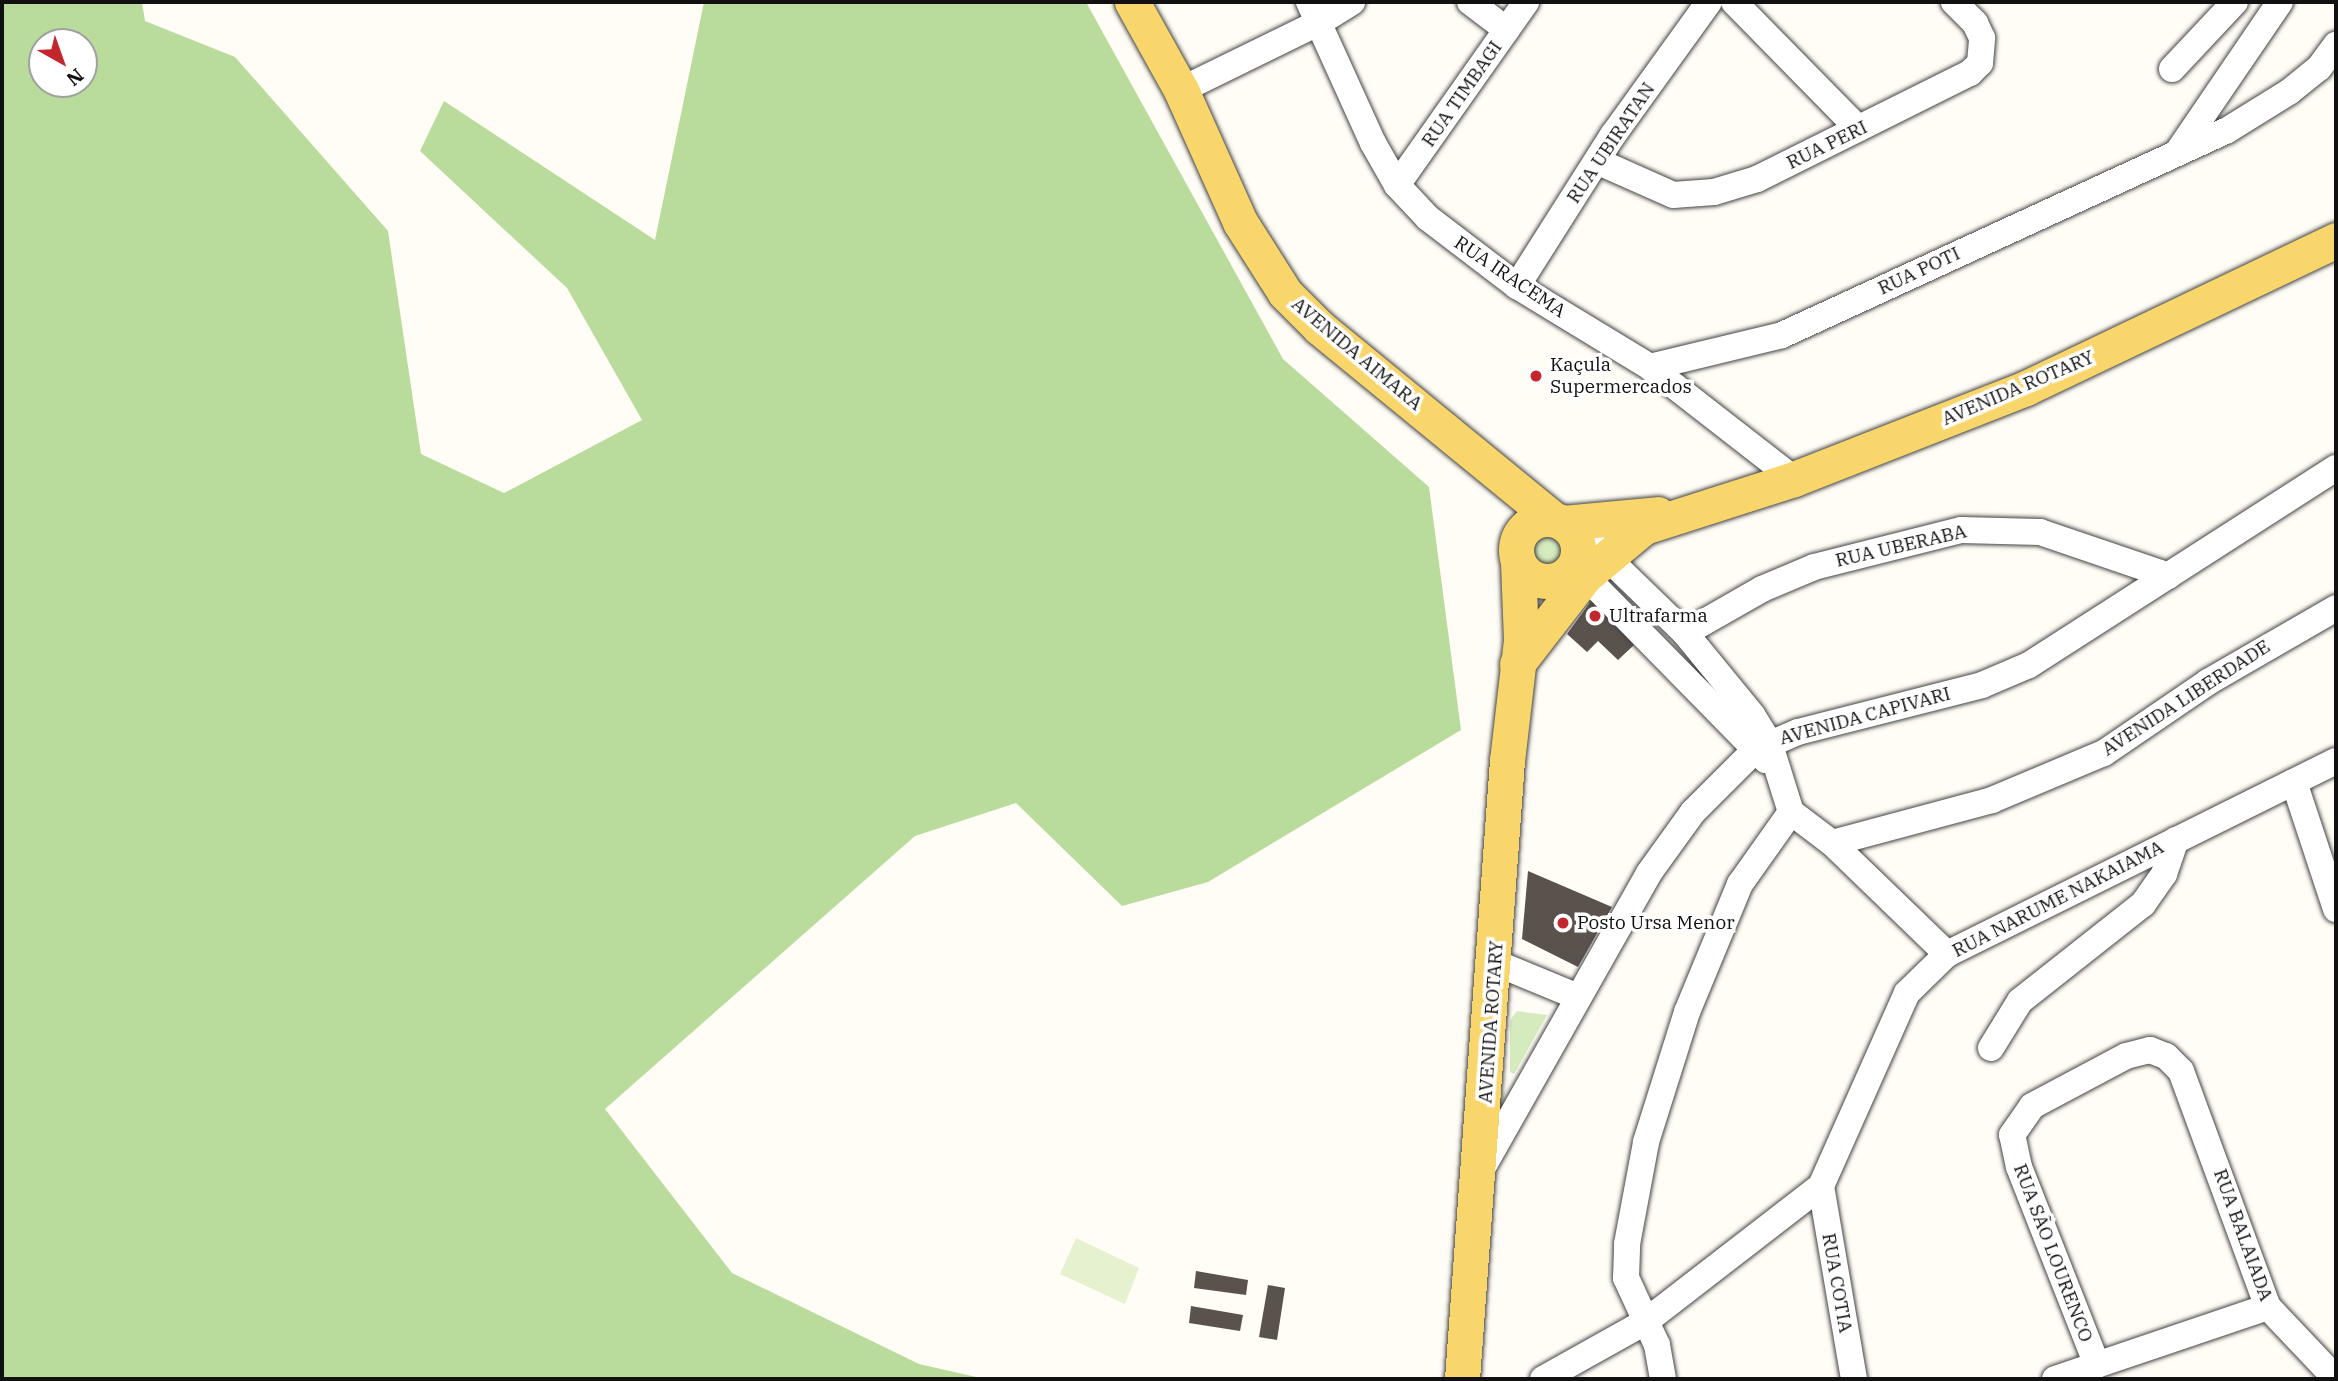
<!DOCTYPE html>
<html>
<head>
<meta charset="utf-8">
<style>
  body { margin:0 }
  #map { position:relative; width:2338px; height:1381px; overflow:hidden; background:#fffdf5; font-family:"IBM Plex Serif",serif }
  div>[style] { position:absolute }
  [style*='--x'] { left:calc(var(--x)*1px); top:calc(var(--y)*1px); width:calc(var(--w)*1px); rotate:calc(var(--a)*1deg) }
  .green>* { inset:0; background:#d5ebbd }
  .round { border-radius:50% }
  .forest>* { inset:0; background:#b9dc9c }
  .pitch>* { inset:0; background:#e6f2cf }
  .building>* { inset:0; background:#5a524d }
  .roads { filter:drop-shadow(0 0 2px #444) drop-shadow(0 0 2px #444) }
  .minor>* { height:26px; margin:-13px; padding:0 13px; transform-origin:13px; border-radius:13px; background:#fff }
  .major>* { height:35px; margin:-17.5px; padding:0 17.5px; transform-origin:17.5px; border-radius:17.5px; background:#f9d66b }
  .major>.ring { margin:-17.5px; padding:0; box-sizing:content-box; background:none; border:35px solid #f9d66b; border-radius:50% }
  .dots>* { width:19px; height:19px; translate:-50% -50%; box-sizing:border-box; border:4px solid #fff; border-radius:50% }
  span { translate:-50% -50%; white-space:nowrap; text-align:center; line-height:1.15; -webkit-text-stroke:7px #fff; paint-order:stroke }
  .street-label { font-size:19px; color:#111 }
  .poi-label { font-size:19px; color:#111 }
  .left { translate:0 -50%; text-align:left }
  .frame { position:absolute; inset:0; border:4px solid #111; pointer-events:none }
  .north { position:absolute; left:28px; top:28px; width:70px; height:70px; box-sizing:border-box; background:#fff; border:2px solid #a0a0a0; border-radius:50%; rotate:140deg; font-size:19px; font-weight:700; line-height:28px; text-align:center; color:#111 }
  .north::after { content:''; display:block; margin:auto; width:24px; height:32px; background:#c4262e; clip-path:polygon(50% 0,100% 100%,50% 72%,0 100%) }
</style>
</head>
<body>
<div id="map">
  <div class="green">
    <div class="round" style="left:1529px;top:532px;width:40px;height:40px"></div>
    <div style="clip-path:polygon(1517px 1011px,1547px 1015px,1514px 1074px,1510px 1072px,1510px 1020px)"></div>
  </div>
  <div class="forest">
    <div style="clip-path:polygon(evenodd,2px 2px,142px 2px,145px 21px,235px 57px,388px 231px,421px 454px,504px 493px,642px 420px,567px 288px,420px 151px,444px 101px,655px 240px,704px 2px,1086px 2px,1283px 359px,1429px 487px,1461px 730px,1208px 882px,1122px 906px,1016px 803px,915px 836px,605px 1109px,732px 1273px,919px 1364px,985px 1379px,2px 1379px,2px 2px,42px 42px,84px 42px,84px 84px,42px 84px,42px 42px)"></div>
  </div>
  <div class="pitch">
    <div style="clip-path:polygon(1076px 1238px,1139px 1268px,1125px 1304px,1060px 1274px)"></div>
  </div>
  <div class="building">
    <div style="clip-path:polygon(1594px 597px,1634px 645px,1618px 660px,1598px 641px,1587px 652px,1567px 634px)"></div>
    <div style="clip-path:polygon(1528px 871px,1612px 907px,1578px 967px,1522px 939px)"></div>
    <div style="clip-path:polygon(1196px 1271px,1248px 1280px,1246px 1295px,1194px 1288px)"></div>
    <div style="clip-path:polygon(1268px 1285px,1285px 1288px,1277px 1340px,1259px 1337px)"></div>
    <div style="clip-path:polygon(1191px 1306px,1243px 1315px,1240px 1331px,1189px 1323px)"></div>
  </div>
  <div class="roads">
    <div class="minor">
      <div style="--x:1309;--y:2;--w:155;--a:65.6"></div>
      <div style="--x:1373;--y:143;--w:48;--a:60.3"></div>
      <div style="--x:1397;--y:185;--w:45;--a:46.8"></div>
      <div style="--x:1428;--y:218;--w:112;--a:37.4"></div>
      <div style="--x:1517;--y:286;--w:156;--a:31.3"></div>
      <div style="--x:1650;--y:367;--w:182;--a:37.9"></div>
      <div style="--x:1470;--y:2;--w:46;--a:37.1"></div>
      <div style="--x:1734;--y:2;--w:177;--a:45.5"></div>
      <div style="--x:2172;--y:69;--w:92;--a:-46.8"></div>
      <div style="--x:1181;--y:90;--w:155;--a:-26.1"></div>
      <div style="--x:1320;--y:22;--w:38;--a:-32"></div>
      <div style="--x:2179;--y:150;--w:179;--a:-55.7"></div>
      <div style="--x:1599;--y:162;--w:81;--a:24"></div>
      <div style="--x:1673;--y:195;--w:41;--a:-4.2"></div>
      <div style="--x:1714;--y:192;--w:45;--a:-16.8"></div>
      <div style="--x:1757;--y:179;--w:238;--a:-26.5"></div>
      <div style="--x:1970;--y:73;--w:14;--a:-45"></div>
      <div style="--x:1980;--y:63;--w:25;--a:-85"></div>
      <div style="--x:1982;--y:38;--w:17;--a:-115"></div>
      <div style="--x:1975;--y:23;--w:30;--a:-135"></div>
      <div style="--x:1397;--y:185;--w:224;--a:-54.8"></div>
      <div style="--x:1517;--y:286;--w:179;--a:-57.6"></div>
      <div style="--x:1613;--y:135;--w:164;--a:-54.2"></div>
      <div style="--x:1650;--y:367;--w:136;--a:-13.6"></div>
      <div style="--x:1782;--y:335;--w:489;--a:-24.7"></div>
      <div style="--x:2226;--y:131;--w:74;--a:-31.8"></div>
      <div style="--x:2289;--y:92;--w:38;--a:-39"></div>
      <div style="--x:2319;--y:68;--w:29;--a:-54"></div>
      <div style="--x:1573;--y:532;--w:18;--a:27"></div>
      <div style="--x:1589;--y:540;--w:134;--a:44.1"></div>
      <div style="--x:1685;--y:633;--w:106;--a:50.7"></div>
      <div style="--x:1752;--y:715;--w:32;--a:58"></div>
      <div style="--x:1769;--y:742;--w:73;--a:72.6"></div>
      <div style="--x:1791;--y:812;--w:51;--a:37.1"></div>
      <div style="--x:1832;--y:843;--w:160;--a:44"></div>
      <div style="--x:1585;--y:576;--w:258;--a:45.5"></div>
      <div style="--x:1685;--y:633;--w:89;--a:-29.7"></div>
      <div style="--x:1762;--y:589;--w:56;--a:-22.9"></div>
      <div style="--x:1814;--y:567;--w:152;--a:-14.1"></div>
      <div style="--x:1961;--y:530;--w:79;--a:1.5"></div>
      <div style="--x:2040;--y:532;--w:136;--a:18.8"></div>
      <div style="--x:2294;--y:782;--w:134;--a:71.7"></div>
      <div style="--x:1832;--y:843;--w:166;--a:-15"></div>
      <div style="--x:1992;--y:800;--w:121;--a:-22.8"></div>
      <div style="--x:2104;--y:753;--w:126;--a:-34.3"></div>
      <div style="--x:2208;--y:682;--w:148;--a:-30"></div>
      <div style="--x:1496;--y:963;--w:89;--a:22.5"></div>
      <div style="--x:1991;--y:1048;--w:55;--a:-58.3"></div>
      <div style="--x:2020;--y:1001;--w:157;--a:-38.3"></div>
      <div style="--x:2143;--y:904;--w:37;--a:-55"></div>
      <div style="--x:2164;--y:874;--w:36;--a:-71"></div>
      <div style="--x:1480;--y:1172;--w:343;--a:-60.5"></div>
      <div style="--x:1649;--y:873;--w:75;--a:-54.2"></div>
      <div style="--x:1693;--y:812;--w:86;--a:-45"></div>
      <div style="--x:1754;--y:751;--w:48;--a:-23.4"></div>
      <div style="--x:1798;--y:732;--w:190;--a:-14.3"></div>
      <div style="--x:1982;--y:685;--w:51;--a:-23.1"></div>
      <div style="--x:2029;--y:665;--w:365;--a:-32.7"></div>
      <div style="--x:1821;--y:1186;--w:196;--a:80.3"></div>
      <div style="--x:2097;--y:1365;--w:213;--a:-111.5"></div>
      <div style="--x:2019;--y:1167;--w:33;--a:-102"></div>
      <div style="--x:2012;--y:1135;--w:35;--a:-55"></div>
      <div style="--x:2032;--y:1106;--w:106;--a:-28"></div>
      <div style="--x:2126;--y:1056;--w:25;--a:-14"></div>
      <div style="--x:2150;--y:1050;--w:17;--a:21"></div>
      <div style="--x:2166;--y:1056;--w:21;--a:45"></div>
      <div style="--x:2181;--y:1071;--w:252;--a:69.8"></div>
      <div style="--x:2268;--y:1307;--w:99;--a:46.6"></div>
      <div style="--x:1543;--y:1379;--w:117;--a:-29.2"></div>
      <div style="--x:1645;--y:1322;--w:222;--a:-37.7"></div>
      <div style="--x:1821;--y:1186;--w:211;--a:-66"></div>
      <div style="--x:1907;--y:993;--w:56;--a:-44.3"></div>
      <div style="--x:1947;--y:954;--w:434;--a:-26.4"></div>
      <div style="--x:1663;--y:1379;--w:35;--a:-100"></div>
      <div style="--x:1657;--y:1345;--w:74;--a:-114.8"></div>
      <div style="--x:1626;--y:1278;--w:34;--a:-88"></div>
      <div style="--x:1627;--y:1244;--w:104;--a:-79.4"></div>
      <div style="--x:1646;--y:1142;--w:136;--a:-72.5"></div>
      <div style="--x:1687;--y:1012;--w:139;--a:-67.5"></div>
      <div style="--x:1740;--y:884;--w:88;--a:-54.7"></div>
      <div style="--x:2055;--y:1379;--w:225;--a:-18.7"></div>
    </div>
    <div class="major">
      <div style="--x:1132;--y:2;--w:101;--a:60.9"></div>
      <div style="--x:1181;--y:90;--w:145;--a:65.9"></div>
      <div style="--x:1240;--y:222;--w:84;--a:57.6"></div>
      <div style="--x:1285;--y:293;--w:49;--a:45"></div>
      <div style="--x:1320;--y:328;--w:301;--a:39.3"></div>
      <div class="ring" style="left:1516px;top:519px;width:27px;height:27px"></div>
      <div style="--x:1563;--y:523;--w:95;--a:-5.4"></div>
      <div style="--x:1517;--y:664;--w:111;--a:-52.3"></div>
      <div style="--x:1585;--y:576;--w:77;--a:-39.7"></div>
      <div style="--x:1644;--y:527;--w:157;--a:-17.7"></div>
      <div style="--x:1794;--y:479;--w:249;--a:-21.4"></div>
      <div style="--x:2026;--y:388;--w:344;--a:-25.5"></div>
      <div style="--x:1462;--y:1379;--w:620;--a:-85.84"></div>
      <div style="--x:1507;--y:761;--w:122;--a:-83.4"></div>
      <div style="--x:1521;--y:640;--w:79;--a:-92.2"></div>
    </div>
  </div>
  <div class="dots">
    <div style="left:1536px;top:376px;background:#c4262e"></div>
    <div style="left:1595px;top:616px;background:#c4262e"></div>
    <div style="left:1563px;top:923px;background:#c4262e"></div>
  </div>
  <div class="street-label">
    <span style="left:1462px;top:94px;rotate:-55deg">RUA TIMBAGI</span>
    <span style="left:1611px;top:143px;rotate:-56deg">RUA UBIRATAN</span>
    <span style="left:1827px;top:145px;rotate:-26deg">RUA PERI</span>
    <span style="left:1919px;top:271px;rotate:-25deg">RUA POTI</span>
    <span style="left:1510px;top:277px;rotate:34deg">RUA IRACEMA</span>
    <span style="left:1357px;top:354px;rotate:40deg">AVENIDA AIMARA</span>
    <span style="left:2018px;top:388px;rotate:-23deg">AVENIDA ROTARY</span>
    <span style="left:1901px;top:546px;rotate:-13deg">RUA UBERABA</span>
    <span style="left:2186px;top:698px;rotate:-33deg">AVENIDA LIBERDADE</span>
    <span style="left:1865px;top:716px;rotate:-15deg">AVENIDA CAPIVARI</span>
    <span style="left:2058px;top:899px;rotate:-27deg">RUA NARUME NAKAIAMA</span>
    <span style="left:1491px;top:1022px;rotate:-86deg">AVENIDA ROTARY</span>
    <span style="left:2243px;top:1235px;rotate:70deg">RUA BALAIADA</span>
    <span style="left:2053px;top:1253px;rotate:69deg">RUA SÃO LOURENCO</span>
    <span style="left:1837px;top:1283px;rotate:80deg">RUA COTIA</span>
  </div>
  <div class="poi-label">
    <span class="left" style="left:1550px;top:376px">Kaçula<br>Supermercados</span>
    <span class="left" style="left:1609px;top:616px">Ultrafarma</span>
    <span class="left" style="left:1577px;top:923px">Posto Ursa Menor</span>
  </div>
  <div class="frame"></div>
  <div class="north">N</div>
</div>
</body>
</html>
